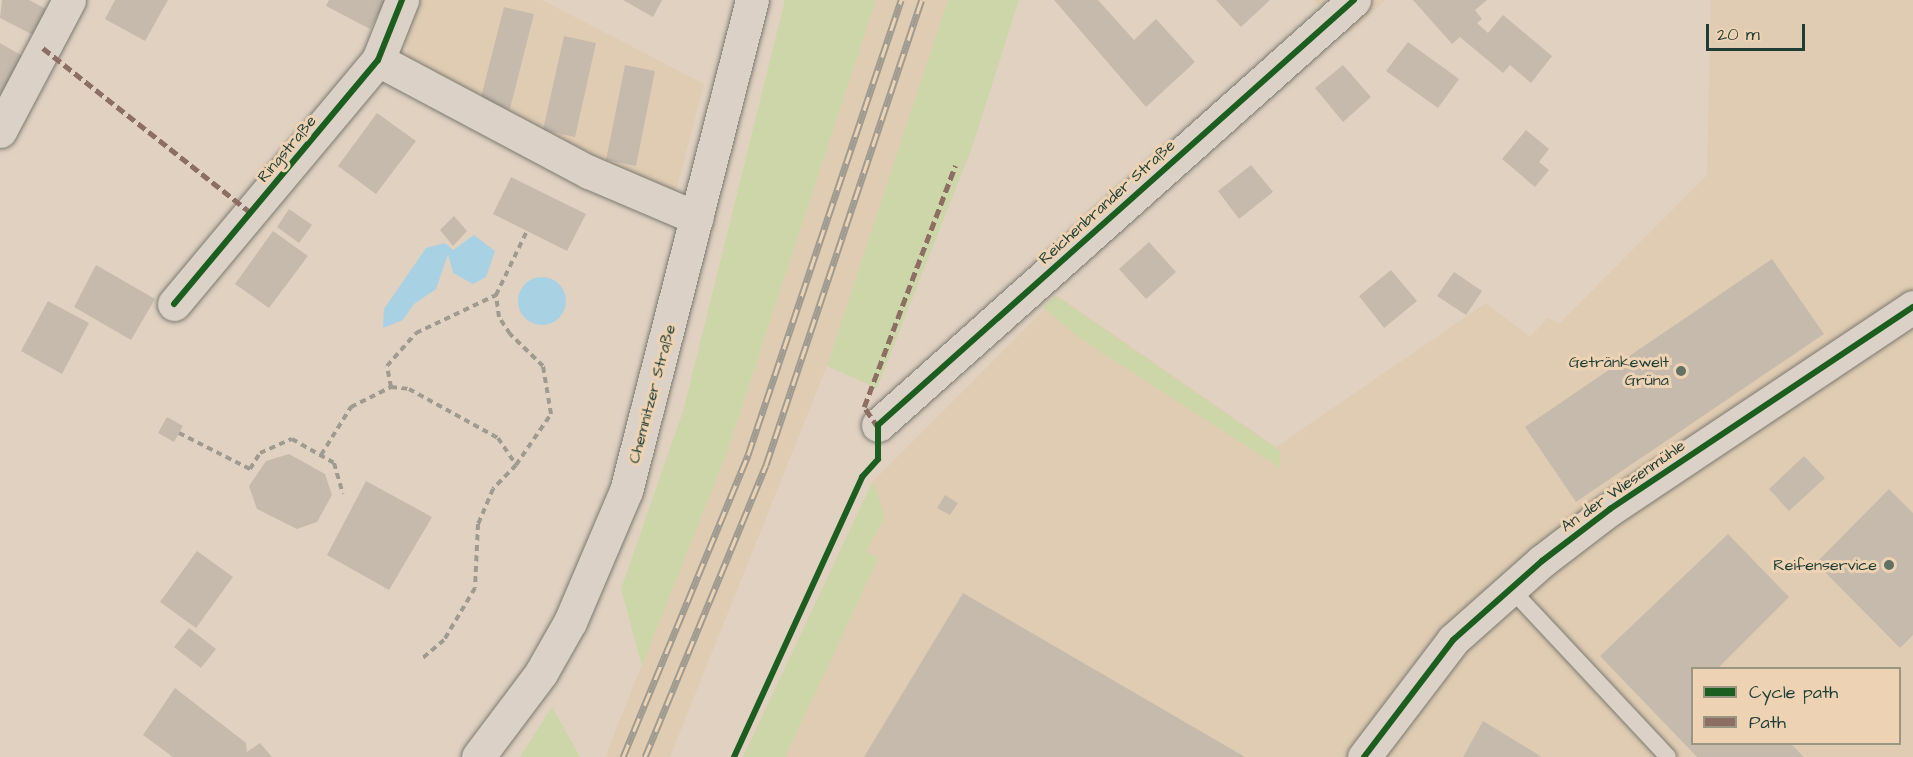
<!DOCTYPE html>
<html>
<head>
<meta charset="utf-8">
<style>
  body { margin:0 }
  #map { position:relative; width:1913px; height:757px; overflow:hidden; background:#e0d1c1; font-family:"Architects Daughter",sans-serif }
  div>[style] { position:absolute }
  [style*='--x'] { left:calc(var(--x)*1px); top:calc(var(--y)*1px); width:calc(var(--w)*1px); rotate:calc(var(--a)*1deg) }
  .built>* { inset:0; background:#e0ccb3 }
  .green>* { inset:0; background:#cdd6a8 }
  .water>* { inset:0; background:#a9d1e4 }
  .round { border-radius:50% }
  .building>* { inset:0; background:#c6baad }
  .path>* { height:4px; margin-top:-2px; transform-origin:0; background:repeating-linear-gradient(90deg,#9f9b91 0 6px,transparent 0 10.5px) }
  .roads { filter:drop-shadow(0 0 2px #7b7a71) drop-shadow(0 0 2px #7b7a71) }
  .service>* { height:16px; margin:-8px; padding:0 8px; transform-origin:8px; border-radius:8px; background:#dbd1c6 }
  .minor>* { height:33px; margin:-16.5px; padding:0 16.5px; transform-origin:16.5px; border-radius:16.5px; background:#dbd1c6 }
  .secondary>* { height:33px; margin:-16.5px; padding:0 16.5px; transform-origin:16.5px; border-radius:16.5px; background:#dbd1c6 }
  .rail>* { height:7px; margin-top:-3.5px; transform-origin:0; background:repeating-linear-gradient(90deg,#edd2b4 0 14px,#9f9b91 0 28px); box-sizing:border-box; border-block:2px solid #9f9b91 }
  .quiet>* { height:4.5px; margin-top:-2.25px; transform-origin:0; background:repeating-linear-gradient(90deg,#8d6e63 0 9px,transparent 0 13.5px) }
  .cycleway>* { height:6px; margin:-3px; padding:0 3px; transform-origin:3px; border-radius:3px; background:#1b5e20 }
  .dots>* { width:16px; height:16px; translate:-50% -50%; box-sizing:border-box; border:3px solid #edd2b4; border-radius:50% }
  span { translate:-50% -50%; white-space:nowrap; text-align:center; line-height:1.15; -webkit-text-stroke:6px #edd2b4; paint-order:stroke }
  .street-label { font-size:16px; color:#1f3d34 }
  .poi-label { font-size:16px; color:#1f3d34 }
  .right { translate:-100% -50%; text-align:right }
  .legend { position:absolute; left:1691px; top:667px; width:210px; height:78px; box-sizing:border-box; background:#edd2b4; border:2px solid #9b9681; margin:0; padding:8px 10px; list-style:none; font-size:18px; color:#1f3d34 }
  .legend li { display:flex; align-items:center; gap:12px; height:30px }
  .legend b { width:30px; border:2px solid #9b9681 }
  .scale { position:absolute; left:1706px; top:24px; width:99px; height:27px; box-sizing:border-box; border:3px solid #1f3d34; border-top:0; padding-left:8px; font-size:18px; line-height:21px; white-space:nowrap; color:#1f3d34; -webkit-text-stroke:4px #edd2b4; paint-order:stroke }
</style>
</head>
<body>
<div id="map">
  <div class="built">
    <div style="clip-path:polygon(415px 0,542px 0,704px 84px,677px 188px,662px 194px,408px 59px,405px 31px)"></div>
    <div style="clip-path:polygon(876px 0,948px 0,827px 366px,670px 757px,605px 757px,727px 452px)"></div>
    <div style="clip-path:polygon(1313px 0,1386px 0,1351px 32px)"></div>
    <div style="clip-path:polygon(evenodd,1711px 0,1913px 0,1913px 757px,743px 757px,873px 481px,1058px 296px,1276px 447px,1486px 303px,1530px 337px,1548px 318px,1559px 324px,1707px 175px,1711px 0,1692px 668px,1900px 668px,1900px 744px,1692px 744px,1692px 668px)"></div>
  </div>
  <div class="green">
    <div style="clip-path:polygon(785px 0,876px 0,727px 452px,642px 666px,621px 589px,684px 408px)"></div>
    <div style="clip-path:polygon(948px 0,1019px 0,971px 150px,877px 388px,827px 366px)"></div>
    <div style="clip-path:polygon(1056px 296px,1280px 451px,1280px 468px,1078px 337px,1043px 307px)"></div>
    <div style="clip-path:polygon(873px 481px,885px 517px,866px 551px,878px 558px,849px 621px,785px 757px,743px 757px)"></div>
    <div style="clip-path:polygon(552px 707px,580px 757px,520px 757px)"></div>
  </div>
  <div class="water">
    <div style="clip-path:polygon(474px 235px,495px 251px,486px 277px,473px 284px,453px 273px,448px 254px,436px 289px,414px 304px,403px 320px,383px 328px,384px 309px,426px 248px,445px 243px,453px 250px)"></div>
    <div class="round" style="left:518px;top:277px;width:48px;height:48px"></div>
  </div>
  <div class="building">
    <div style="clip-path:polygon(2px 0,29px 0,50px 11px,37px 37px,0 18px)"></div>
    <div style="clip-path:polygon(115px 0,168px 0,145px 41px,105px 19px)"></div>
    <div style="clip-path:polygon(329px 0,386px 0,370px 29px,326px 6px)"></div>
    <div style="clip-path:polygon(623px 0,662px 0,653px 17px)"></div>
    <div style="clip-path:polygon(1054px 0,1098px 0,1134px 40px,1156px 19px,1195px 62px,1146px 107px)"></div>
    <div style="clip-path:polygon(1216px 0,1270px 0,1241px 27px)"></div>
    <div style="clip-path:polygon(1413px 0,1487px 0,1475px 10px,1482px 19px,1477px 23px,1488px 33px,1503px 15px,1552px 56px,1531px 83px,1510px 65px,1503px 73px,1460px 37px,1452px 44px)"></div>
    <div style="clip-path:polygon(504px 7px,534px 14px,510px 109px,480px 101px)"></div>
    <div style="clip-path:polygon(564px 36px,596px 43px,575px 137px,543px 130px)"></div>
    <div style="clip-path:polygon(1408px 42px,1459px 79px,1438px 108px,1386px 71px)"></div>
    <div style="clip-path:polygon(0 43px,24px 57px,0 100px)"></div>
    <div style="clip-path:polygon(625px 65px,655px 71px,636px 166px,606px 160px)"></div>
    <div style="clip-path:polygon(1343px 65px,1371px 97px,1343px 122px,1315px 88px)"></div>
    <div style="clip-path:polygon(377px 113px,416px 141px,376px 194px,338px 166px)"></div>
    <div style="clip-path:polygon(1526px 130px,1549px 149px,1539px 162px,1549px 170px,1535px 187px,1502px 159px)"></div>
    <div style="clip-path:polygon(1251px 165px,1273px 192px,1239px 219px,1218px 191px)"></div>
    <div style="clip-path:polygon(511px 177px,586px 214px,567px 251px,493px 214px)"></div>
    <div style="clip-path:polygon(289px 209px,312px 225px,299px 243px,277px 227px)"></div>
    <div style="clip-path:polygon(454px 216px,467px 231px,453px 246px,440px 230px)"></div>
    <div style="clip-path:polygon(273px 231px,308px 256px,269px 308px,235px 284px)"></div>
    <div style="clip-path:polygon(1149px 242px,1176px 272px,1146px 299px,1119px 269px)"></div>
    <div style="clip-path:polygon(1772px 259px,1824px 334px,1576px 502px,1525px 427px)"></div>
    <div style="clip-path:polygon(96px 265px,155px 299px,131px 340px,74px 307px)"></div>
    <div style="clip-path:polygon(1391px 270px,1417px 301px,1384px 328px,1359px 296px)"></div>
    <div style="clip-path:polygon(1454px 272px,1482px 291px,1466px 315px,1437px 296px)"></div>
    <div style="clip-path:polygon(48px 301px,89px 323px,62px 374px,21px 351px)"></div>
    <div style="clip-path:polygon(167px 417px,183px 426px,174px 442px,158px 433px)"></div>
    <div style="clip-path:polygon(289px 454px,325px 474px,332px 495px,317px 522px,297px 529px,257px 509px,249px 486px,266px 461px)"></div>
    <div style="clip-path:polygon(1804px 456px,1825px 478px,1789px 511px,1769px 489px)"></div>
    <div style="clip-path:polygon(366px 481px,432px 517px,389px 590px,327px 555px)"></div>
    <div style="clip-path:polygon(1889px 489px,1913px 513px,1913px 635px,1900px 648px,1816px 563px)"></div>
    <div style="clip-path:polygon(945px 495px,958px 503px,950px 515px,937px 508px)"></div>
    <div style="clip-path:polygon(1728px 534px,1789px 597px,1718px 668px,1692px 668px,1692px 744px,1791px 744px,1804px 757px,1697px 757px,1600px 656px)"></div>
    <div style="clip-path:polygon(197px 551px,233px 577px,196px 628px,160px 602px)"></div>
    <div style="clip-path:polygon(963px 593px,1245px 757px,864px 757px)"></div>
    <div style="clip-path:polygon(189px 628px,216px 649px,201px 668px,174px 647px)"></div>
    <div style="clip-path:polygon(175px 688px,246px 743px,247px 752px,260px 743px,272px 757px,173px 757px,143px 735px)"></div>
    <div style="clip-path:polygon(1483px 721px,1542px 757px,1463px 757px)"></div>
  </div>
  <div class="path">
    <div style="--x:391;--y:387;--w:21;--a:-101"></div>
    <div style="--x:387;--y:366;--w:44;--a:-48.7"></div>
    <div style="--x:416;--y:333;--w:89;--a:-25.4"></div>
    <div style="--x:179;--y:433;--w:80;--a:26.9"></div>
    <div style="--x:250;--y:469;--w:19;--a:-58"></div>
    <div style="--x:260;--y:453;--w:35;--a:-24"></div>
    <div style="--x:292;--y:439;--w:48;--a:29.7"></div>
    <div style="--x:334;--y:463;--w:32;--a:74"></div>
    <div style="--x:321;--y:455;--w:57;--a:-58"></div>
    <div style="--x:351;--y:407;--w:45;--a:-26.6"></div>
    <div style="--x:391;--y:387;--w:18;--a:6"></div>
    <div style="--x:409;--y:389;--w:102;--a:28.8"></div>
    <div style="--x:498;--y:438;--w:32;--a:56"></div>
    <div style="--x:516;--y:465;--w:33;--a:134"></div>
    <div style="--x:493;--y:489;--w:38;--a:113"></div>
    <div style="--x:478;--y:524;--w:64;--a:92.7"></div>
    <div style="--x:475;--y:588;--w:61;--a:120.8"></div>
    <div style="--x:444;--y:640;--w:31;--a:140"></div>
    <div style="--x:516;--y:465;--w:62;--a:-55.5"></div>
    <div style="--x:551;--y:414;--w:49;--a:-99.5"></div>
    <div style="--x:543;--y:366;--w:46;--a:-135.9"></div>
    <div style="--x:510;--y:334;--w:20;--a:-123"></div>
    <div style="--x:499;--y:317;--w:22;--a:-98"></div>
    <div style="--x:496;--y:295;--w:71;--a:-64.2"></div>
  </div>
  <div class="roads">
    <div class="service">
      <div style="--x:1510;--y:588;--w:231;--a:46.9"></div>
    </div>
    <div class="minor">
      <div style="--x:378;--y:60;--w:239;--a:28"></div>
      <div style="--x:589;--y:172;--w:117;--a:23.1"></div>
      <div style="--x:0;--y:131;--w:148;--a:-62.2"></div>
      <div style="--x:174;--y:304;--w:318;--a:-50.1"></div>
      <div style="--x:378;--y:60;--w:65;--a:-68.2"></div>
      <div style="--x:878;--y:425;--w:638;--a:-41.76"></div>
      <div style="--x:1364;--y:757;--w:147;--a:-52.7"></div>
      <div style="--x:1453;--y:640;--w:119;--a:-41.6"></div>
      <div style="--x:1542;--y:561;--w:86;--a:-37.4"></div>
      <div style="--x:1610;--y:509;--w:364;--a:-33.7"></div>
    </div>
    <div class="secondary">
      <div style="--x:478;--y:757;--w:105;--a:-53.1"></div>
      <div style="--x:541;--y:673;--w:59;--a:-60.4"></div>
      <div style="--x:570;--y:622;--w:142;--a:-66.9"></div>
      <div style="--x:626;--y:491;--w:507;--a:-75.61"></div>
    </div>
  </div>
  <div class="rail">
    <div style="--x:623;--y:757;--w:327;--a:-67.5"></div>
    <div style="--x:748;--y:455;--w:480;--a:-71.4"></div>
    <div style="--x:645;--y:757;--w:316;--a:-67.5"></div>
    <div style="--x:766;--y:465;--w:490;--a:-71.5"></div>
  </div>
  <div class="quiet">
    <div style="--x:43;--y:48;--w:265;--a:38.4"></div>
    <div style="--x:878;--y:428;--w:25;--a:-124"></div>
    <div style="--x:864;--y:407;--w:258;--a:-69.3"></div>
  </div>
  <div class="cycleway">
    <div style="--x:174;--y:304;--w:318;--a:-50.1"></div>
    <div style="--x:378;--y:60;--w:65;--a:-68.2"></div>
    <div style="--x:734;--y:757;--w:308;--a:-65.4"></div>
    <div style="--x:862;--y:477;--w:24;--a:-48"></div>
    <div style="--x:878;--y:459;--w:34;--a:-90"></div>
    <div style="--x:878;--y:425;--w:638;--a:-41.76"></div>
    <div style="--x:1364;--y:757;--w:147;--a:-52.7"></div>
    <div style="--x:1453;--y:640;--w:119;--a:-41.6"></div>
    <div style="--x:1542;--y:561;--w:86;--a:-37.4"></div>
    <div style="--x:1610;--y:509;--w:364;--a:-33.7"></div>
  </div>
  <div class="dots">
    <div style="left:1681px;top:371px;background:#637165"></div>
    <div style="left:1889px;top:565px;background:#637165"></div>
  </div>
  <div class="street-label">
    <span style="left:287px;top:149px;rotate:-50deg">Ringstraße</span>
    <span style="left:1107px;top:202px;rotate:-42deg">Reichenbrander Straße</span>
    <span style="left:652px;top:394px;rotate:-75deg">Chemnitzer Straße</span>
    <span style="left:1623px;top:486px;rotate:-35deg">An der Wiesenmühle</span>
  </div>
  <div class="poi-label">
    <span class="right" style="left:1669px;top:371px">Getränkewelt<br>Grüna</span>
    <span class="right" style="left:1877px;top:565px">Reifenservice</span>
  </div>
  <ul class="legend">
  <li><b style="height:8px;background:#1b5e20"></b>Cycle path</li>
  <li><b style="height:8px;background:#8d6e63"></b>Path</li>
  </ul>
  <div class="scale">20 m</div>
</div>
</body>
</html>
